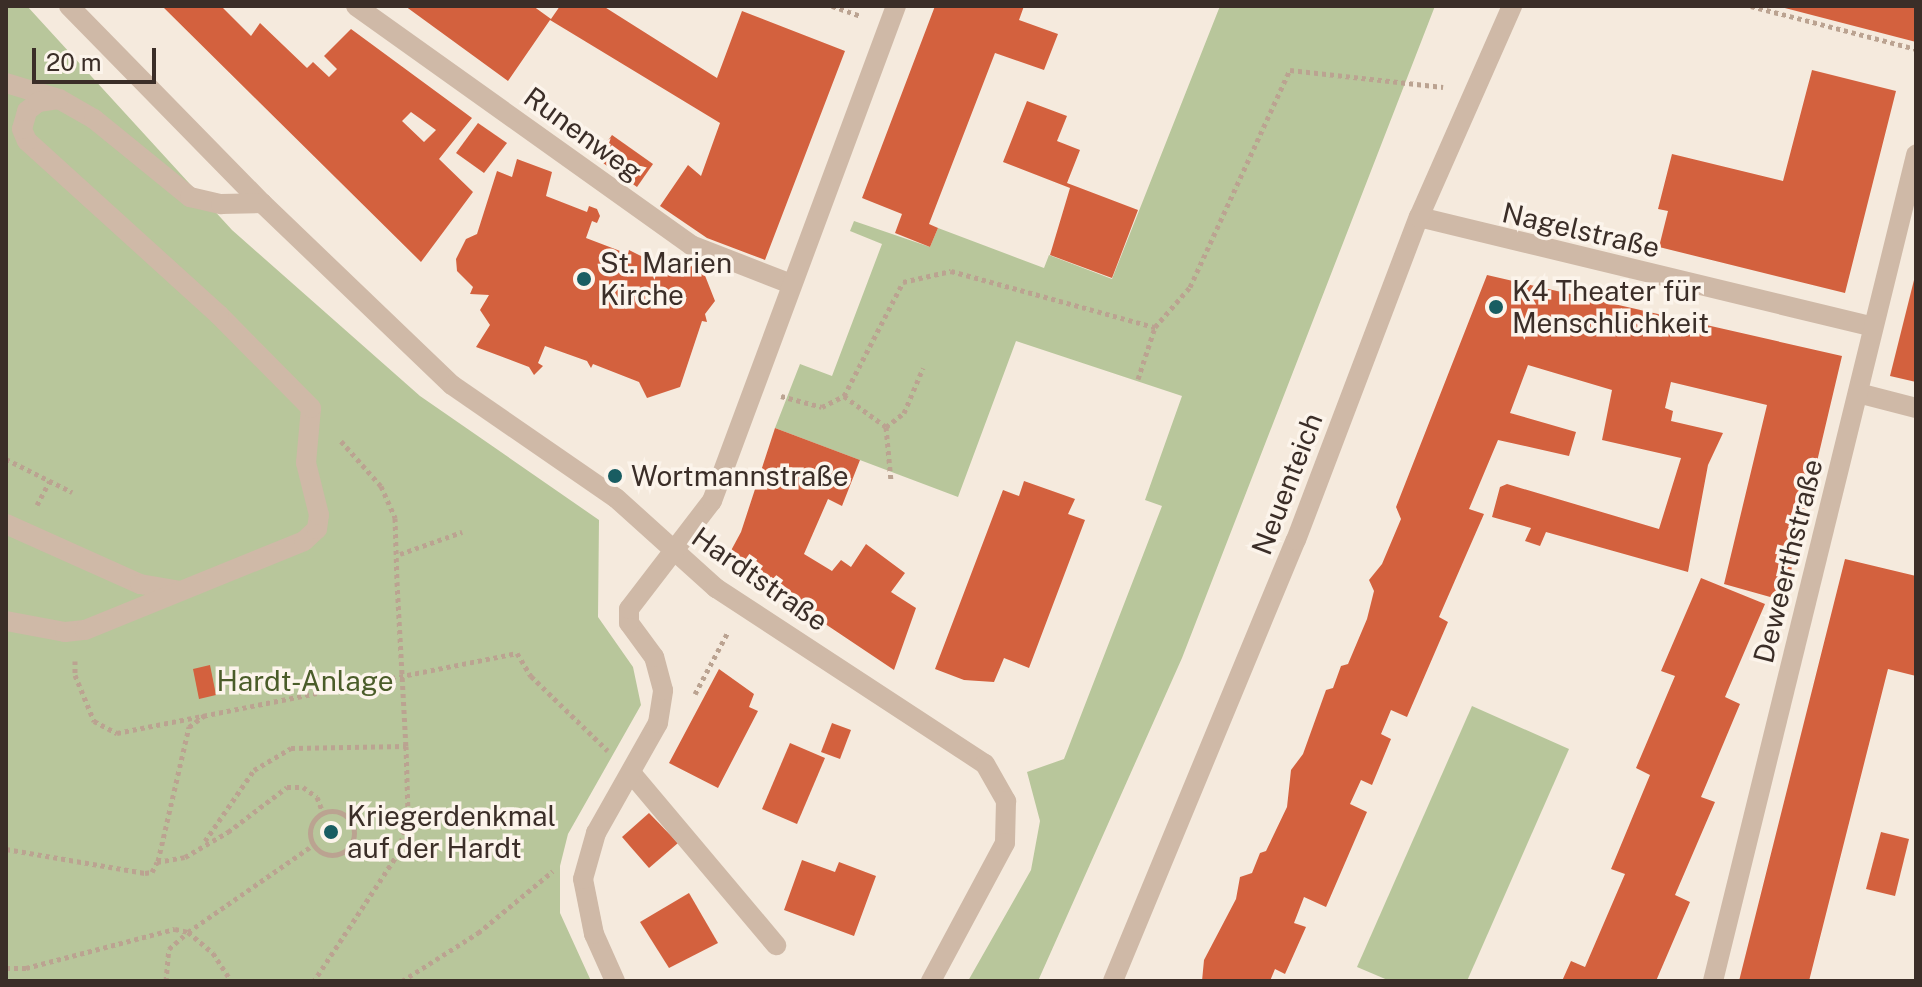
<!DOCTYPE html>
<html>
<head>
<meta charset="utf-8">
<style>
  body { margin:0 }
  #map { position:relative; width:1922px; height:987px; overflow:hidden; background:#f5eadd; font-family:"Public Sans",sans-serif }
  div>[style] { position:absolute }
  [style*='--x'] { left:calc(var(--x)*1px); top:calc(var(--y)*1px); width:calc(var(--w)*1px); rotate:calc(var(--a)*1deg) }
  .green>* { inset:0; background:#b8c69b }
  .building>* { inset:0; background:#d3613e }
  .path>* { height:5px; margin-top:-2.5px; transform-origin:0; background:repeating-linear-gradient(90deg,#bba391 0 4px,transparent 0 8px) }
  .path>.ring { margin:-2.5px; padding:0; box-sizing:content-box; background:none; border:5px solid #bba391; border-radius:50% }
  .minor>* { height:20px; margin:-10px; padding:0 10px; transform-origin:10px; border-radius:10px; background:#cfb9a7 }
  .path-bridge>* { height:5px; margin-top:-2.5px; transform-origin:0; background:repeating-linear-gradient(90deg,#bba391 0 4px,transparent 0 8px) }
  .dots>* { width:22px; height:22px; translate:-50% -50%; box-sizing:border-box; border:4px solid #fcf4eb; border-radius:50% }
  span { translate:-50% -50%; white-space:nowrap; text-align:center; line-height:1.15; -webkit-text-stroke:7px #fcf4eb; paint-order:stroke }
  .street-label { font-size:28px; color:#3b2e28 }
  .poi-label { font-size:28px; color:#3b2e28 }
  .left { translate:0 -50%; text-align:left }
  .park-label { font-size:28px; color:#4a5c29 }
  .frame { position:absolute; inset:0; border:8px solid #3b2e28; pointer-events:none }
  .scale { position:absolute; left:32px; top:48px; width:124px; height:36px; box-sizing:border-box; border:4px solid #3b2e28; border-top:0; padding-left:10px; font-size:24px; line-height:28px; white-space:nowrap; color:#3b2e28; -webkit-text-stroke:6px #fcf4eb; paint-order:stroke }
</style>
</head>
<body>
<div id="map">
  <div class="green">
    <div style="clip-path:polygon(6px 6px,27px 6px,232px 230px,420px 396px,599px 520px,598px 617px,633px 667px,641px 705px,568px 834px,560px 866px,560px 913px,591px 981px,6px 981px)"></div>
    <div style="clip-path:polygon(1220px 6px,1435px 6px,1182px 658px,1038px 981px,968px 981px,1031px 870px,1040px 821px,1027px 772px,1064px 759px,1162px 506px,1145px 500px,1182px 396px,1016px 341px,958px 497px,775px 428px,800px 364px,832px 376px,882px 244px,850px 231px,854px 221px,930px 247px,938px 228px,1044px 268px,1049px 255px,1112px 279px)"></div>
    <div style="clip-path:polygon(1472px 706px,1569px 749px,1467px 981px,1390px 981px,1357px 967px)"></div>
  </div>
  <div class="building">
    <div style="clip-path:polygon(evenodd,162px 6px,221px 6px,251px 36px,260px 23px,307px 68px,313px 62px,329px 77px,337px 69px,324px 56px,351px 29px,472px 118px,439px 159px,473px 192px,421px 262px,162px 6px,411px 112px,436px 130px,424px 142px,402px 121px,411px 112px)"></div>
    <div style="clip-path:polygon(405px 6px,533px 6px,551px 19px,560px 6px,603px 6px,717px 78px,742px 11px,845px 51px,765px 260px,707px 238px,660px 206px,688px 165px,701px 176px,720px 123px,550px 20px,508px 81px)"></div>
    <div style="clip-path:polygon(935px 6px,1024px 6px,1019px 20px,1058px 34px,1044px 70px,995px 53px,929px 224px,938px 228px,930px 247px,895px 233px,902px 214px,862px 198px)"></div>
    <div style="clip-path:polygon(1916px 6px,1916px 42px,1781px 7px,1782px 6px)"></div>
    <div style="clip-path:polygon(1812px 70px,1896px 91px,1845px 293px,1659px 247px,1668px 211px,1658px 209px,1672px 154px,1783px 181px)"></div>
    <div style="clip-path:polygon(1027px 101px,1067px 116px,1057px 141px,1080px 150px,1067px 183px,1138px 210px,1112px 278px,1050px 255px,1070px 188px,1003px 162px)"></div>
    <div style="clip-path:polygon(478px 123px,507px 143px,484px 173px,456px 153px)"></div>
    <div style="clip-path:polygon(612px 135px,653px 164px,637px 187px,596px 158px)"></div>
    <div style="clip-path:polygon(517px 159px,552px 172px,546px 196px,587px 212px,589px 206px,597px 209px,600px 216px,597px 223px,592px 221px,586px 238px,628px 254px,629px 250px,675px 273px,692px 266px,704px 273px,715px 301px,705px 314px,707px 322px,702px 321px,680px 387px,647px 398px,639px 382px,593px 364px,591px 368px,587px 361px,545px 346px,538px 363px,543px 366px,534px 375px,529px 367px,476px 347px,490px 325px,480px 310px,489px 295px,470px 294px,473px 287px,457px 271px,456px 259px,466px 239px,477px 234px,497px 171px,512px 177px)"></div>
    <div style="clip-path:polygon(1487px 275px,1842px 356px,1784px 601px,1724px 584px,1767px 405px,1671px 382px,1665px 408px,1673px 411px,1671px 421px,1723px 433px,1708px 465px,1688px 572px,1546px 532px,1540px 546px,1525px 541px,1531px 528px,1492px 517px,1500px 487px,1507px 484px,1659px 529px,1681px 458px,1602px 440px,1612px 390px,1528px 365px,1510px 413px,1576px 432px,1569px 456px,1498px 440px,1469px 509px,1484px 514px,1439px 617px,1448px 622px,1407px 717px,1391px 710px,1381px 734px,1391px 739px,1372px 785px,1361px 780px,1350px 804px,1367px 812px,1326px 907px,1304px 897px,1294px 923px,1306px 927px,1285px 974px,1275px 969px,1270px 981px,1202px 981px,1204px 960px,1236px 899px,1240px 877px,1252px 873px,1260px 853px,1266px 851px,1287px 807px,1291px 770px,1303px 754px,1326px 690px,1333px 688px,1341px 666px,1348px 664px,1367px 619px,1374px 591px,1369px 580px,1382px 564px,1401px 519px,1396px 507px)"></div>
    <div style="clip-path:polygon(1915px 276px,1916px 276px,1916px 382px,1890px 376px)"></div>
    <div style="clip-path:polygon(775px 428px,860px 460px,842px 506px,828px 499px,804px 554px,832px 571px,841px 560px,851px 567px,866px 544px,905px 573px,891px 592px,916px 608px,894px 670px,773px 589px,780px 581px,761px 578px,749px 571px,750px 564px,727px 558px,741px 532px)"></div>
    <div style="clip-path:polygon(1024px 481px,1075px 499px,1068px 514px,1085px 520px,1029px 668px,1004px 658px,994px 682px,964px 680px,935px 669px,1003px 490px,1019px 496px)"></div>
    <div style="clip-path:polygon(1845px 559px,1916px 576px,1916px 676px,1888px 669px,1809px 981px,1739px 981px)"></div>
    <div style="clip-path:polygon(1701px 578px,1765px 604px,1725px 697px,1740px 704px,1701px 797px,1715px 802px,1675px 895px,1690px 902px,1656px 981px,1562px 981px,1571px 961px,1585px 967px,1625px 874px,1611px 869px,1650px 775px,1636px 768px,1675px 676px,1661px 671px)"></div>
    <div style="clip-path:polygon(210px 665px,216px 695px,199px 699px,193px 669px)"></div>
    <div style="clip-path:polygon(719px 669px,754px 694px,749px 707px,758px 711px,718px 788px,669px 763px)"></div>
    <div style="clip-path:polygon(832px 723px,851px 730px,840px 759px,821px 752px)"></div>
    <div style="clip-path:polygon(790px 743px,825px 758px,797px 824px,762px 809px)"></div>
    <div style="clip-path:polygon(649px 813px,678px 843px,649px 868px,622px 837px)"></div>
    <div style="clip-path:polygon(1881px 832px,1909px 839px,1895px 896px,1866px 889px)"></div>
    <div style="clip-path:polygon(802px 860px,835px 872px,839px 862px,876px 876px,854px 936px,784px 910px)"></div>
    <div style="clip-path:polygon(689px 893px,718px 943px,669px 968px,640px 922px)"></div>
  </div>
  <div class="path">
    <div style="--x:832;--y:6;--w:31;--a:19"></div>
    <div style="--x:1751;--y:6;--w:171;--a:14.6"></div>
    <div style="--x:1138;--y:379;--w:55;--a:-71.9"></div>
    <div style="--x:781;--y:396;--w:42;--a:15"></div>
    <div style="--x:822;--y:407;--w:25;--a:-27"></div>
    <div style="--x:844;--y:396;--w:128;--a:-62.6"></div>
    <div style="--x:903;--y:282;--w:49;--a:-12.9"></div>
    <div style="--x:951;--y:271;--w:212;--a:15.4"></div>
    <div style="--x:1155;--y:327;--w:53;--a:-48.8"></div>
    <div style="--x:1190;--y:287;--w:239;--a:-65.3"></div>
    <div style="--x:1290;--y:70;--w:154;--a:6.3"></div>
    <div style="--x:844;--y:396;--w:52;--a:36.4"></div>
    <div style="--x:886;--y:427;--w:54;--a:84.7"></div>
    <div style="--x:886;--y:427;--w:23;--a:-38"></div>
    <div style="--x:904;--y:413;--w:49;--a:-67.1"></div>
    <div style="--x:341;--y:441;--w:60;--a:48.4"></div>
    <div style="--x:381;--y:486;--w:35;--a:66"></div>
    <div style="--x:395;--y:518;--w:64;--a:88.2"></div>
    <div style="--x:6;--y:459;--w:74;--a:26.6"></div>
    <div style="--x:37;--y:505;--w:27;--a:-62"></div>
    <div style="--x:400;--y:554;--w:66;--a:-19.5"></div>
    <div style="--x:75;--y:661;--w:14;--a:90"></div>
    <div style="--x:75;--y:675;--w:50;--a:67.6"></div>
    <div style="--x:94;--y:721;--w:26;--a:28"></div>
    <div style="--x:117;--y:733;--w:408;--a:-11.3"></div>
    <div style="--x:517;--y:653;--w:27;--a:59"></div>
    <div style="--x:531;--y:676;--w:107;--a:44.2"></div>
    <div style="--x:695;--y:694;--w:70;--a:-62"></div>
    <div class="ring" style="left:310px;top:811px;width:39px;height:39px"></div>
    <div style="--x:205;--y:841;--w:86;--a:-55.4"></div>
    <div style="--x:254;--y:770;--w:43;--a:-30.7"></div>
    <div style="--x:291;--y:748;--w:115;--a:-1"></div>
    <div style="--x:406;--y:746;--w:69;--a:88.3"></div>
    <div style="--x:408;--y:815;--w:38;--a:104"></div>
    <div style="--x:399;--y:852;--w:154;--a:123.4"></div>
    <div style="--x:6;--y:849;--w:141;--a:9.8"></div>
    <div style="--x:145;--y:873;--w:7;--a:-8"></div>
    <div style="--x:152;--y:872;--w:11;--a:-63"></div>
    <div style="--x:157;--y:862;--w:28;--a:-10"></div>
    <div style="--x:185;--y:857;--w:50;--a:-30.2"></div>
    <div style="--x:228;--y:832;--w:74;--a:-37.3"></div>
    <div style="--x:287;--y:787;--w:16;--a:0"></div>
    <div style="--x:303;--y:787;--w:17;--a:36"></div>
    <div style="--x:317;--y:797;--w:17;--a:69"></div>
    <div style="--x:158;--y:861;--w:138;--a:-77"></div>
    <div style="--x:189;--y:727;--w:20;--a:-37"></div>
    <div style="--x:6;--y:968;--w:20;--a:0"></div>
    <div style="--x:26;--y:968;--w:154;--a:-14.7"></div>
    <div style="--x:175;--y:929;--w:13;--a:13"></div>
    <div style="--x:188;--y:932;--w:33;--a:40"></div>
    <div style="--x:213;--y:953;--w:33;--a:57"></div>
    <div style="--x:166;--y:981;--w:32;--a:-85"></div>
    <div style="--x:169;--y:949;--w:25;--a:-42"></div>
    <div style="--x:188;--y:932;--w:152;--a:-34.8"></div>
    <div style="--x:402;--y:981;--w:90;--a:-32.3"></div>
    <div style="--x:478;--y:933;--w:97;--a:-39.6"></div>
  </div>
  <div class="minor">
    <div style="--x:69;--y:6;--w:276;--a:45.6"></div>
    <div style="--x:262;--y:203;--w:263;--a:43.8"></div>
    <div style="--x:452;--y:385;--w:199;--a:34.6"></div>
    <div style="--x:616;--y:498;--w:135;--a:42"></div>
    <div style="--x:716;--y:588;--w:321;--a:33.2"></div>
    <div style="--x:985;--y:764;--w:43;--a:60.4"></div>
    <div style="--x:1006;--y:801;--w:42;--a:91.4"></div>
    <div style="--x:1005;--y:843;--w:157;--a:118.2"></div>
    <div style="--x:356;--y:6;--w:412;--a:35.5"></div>
    <div style="--x:691;--y:245;--w:107;--a:21.3"></div>
    <div style="--x:6;--y:83;--w:55;--a:16.8"></div>
    <div style="--x:59;--y:99;--w:40;--a:29.7"></div>
    <div style="--x:94;--y:119;--w:124;--a:39.1"></div>
    <div style="--x:190;--y:197;--w:32;--a:13"></div>
    <div style="--x:221;--y:204;--w:41;--a:-1.4"></div>
    <div style="--x:1419;--y:217;--w:466;--a:13.6"></div>
    <div style="--x:1858;--y:393;--w:60;--a:14.5"></div>
    <div style="--x:6;--y:524;--w:147;--a:24.1"></div>
    <div style="--x:140;--y:584;--w:40;--a:10"></div>
    <div style="--x:6;--y:621;--w:60;--a:10.6"></div>
    <div style="--x:65;--y:632;--w:20;--a:-6"></div>
    <div style="--x:85;--y:630;--w:236;--a:-22.1"></div>
    <div style="--x:304;--y:541;--w:18;--a:-43"></div>
    <div style="--x:317;--y:529;--w:14;--a:-82"></div>
    <div style="--x:319;--y:515;--w:54;--a:-104"></div>
    <div style="--x:306;--y:463;--w:55;--a:-84.8"></div>
    <div style="--x:311;--y:408;--w:131;--a:-134.7"></div>
    <div style="--x:219;--y:315;--w:259;--a:-137.8"></div>
    <div style="--x:27;--y:141;--w:13;--a:-113"></div>
    <div style="--x:22;--y:129;--w:19;--a:-74"></div>
    <div style="--x:27;--y:111;--w:14;--a:-39"></div>
    <div style="--x:38;--y:102;--w:21;--a:-8"></div>
    <div style="--x:632;--y:774;--w:224;--a:49.9"></div>
    <div style="--x:615;--y:981;--w:51;--a:-114.1"></div>
    <div style="--x:594;--y:934;--w:56;--a:-101.3"></div>
    <div style="--x:583;--y:879;--w:48;--a:-74.2"></div>
    <div style="--x:596;--y:833;--w:126;--a:-60.6"></div>
    <div style="--x:658;--y:723;--w:33;--a:-81"></div>
    <div style="--x:663;--y:690;--w:34;--a:-105"></div>
    <div style="--x:654;--y:657;--w:42;--a:-126.3"></div>
    <div style="--x:629;--y:623;--w:14;--a:-90"></div>
    <div style="--x:629;--y:609;--w:136;--a:-52.5"></div>
    <div style="--x:712;--y:501;--w:528;--a:-69.61"></div>
    <div style="--x:1113;--y:981;--w:477;--a:-67.5"></div>
    <div style="--x:1296;--y:540;--w:346;--a:-69.2"></div>
    <div style="--x:1419;--y:217;--w:231;--a:-66.2"></div>
    <div style="--x:1713;--y:981;--w:851;--a:-76.19"></div>
  </div>
  <div class="path-bridge">
    <div style="--x:397;--y:582;--w:164;--a:86.9"></div>
  </div>
  <div class="dots">
    <div style="left:584px;top:279px;background:#195d62"></div>
    <div style="left:1496px;top:307px;background:#195d62"></div>
    <div style="left:615px;top:476px;background:#195d62"></div>
    <div style="left:331px;top:832px;background:#195d62"></div>
  </div>
  <div class="street-label">
    <span style="left:583px;top:134px;rotate:36deg">Runenweg</span>
    <span style="left:1581px;top:230px;rotate:13deg">Nagelstraße</span>
    <span style="left:1287px;top:484px;rotate:-69deg">Neuenteich</span>
    <span style="left:1788px;top:561px;rotate:-76deg">Deweerthstraße</span>
    <span style="left:760px;top:579px;rotate:35deg">Hardtstraße</span>
  </div>
  <div class="poi-label">
    <span class="left" style="left:600px;top:279px">St. Marien<br>Kirche</span>
    <span class="left" style="left:1512px;top:307px">K4 Theater für<br>Menschlichkeit</span>
    <span class="left" style="left:631px;top:476px">Wortmannstraße</span>
    <span class="left" style="left:347px;top:832px">Kriegerdenkmal<br>auf der Hardt</span>
  </div>
  <div class="park-label">
    <span style="left:305px;top:681px">Hardt-Anlage</span>
  </div>
  <div class="frame"></div>
  <div class="scale">20 m</div>
</div>
</body>
</html>
